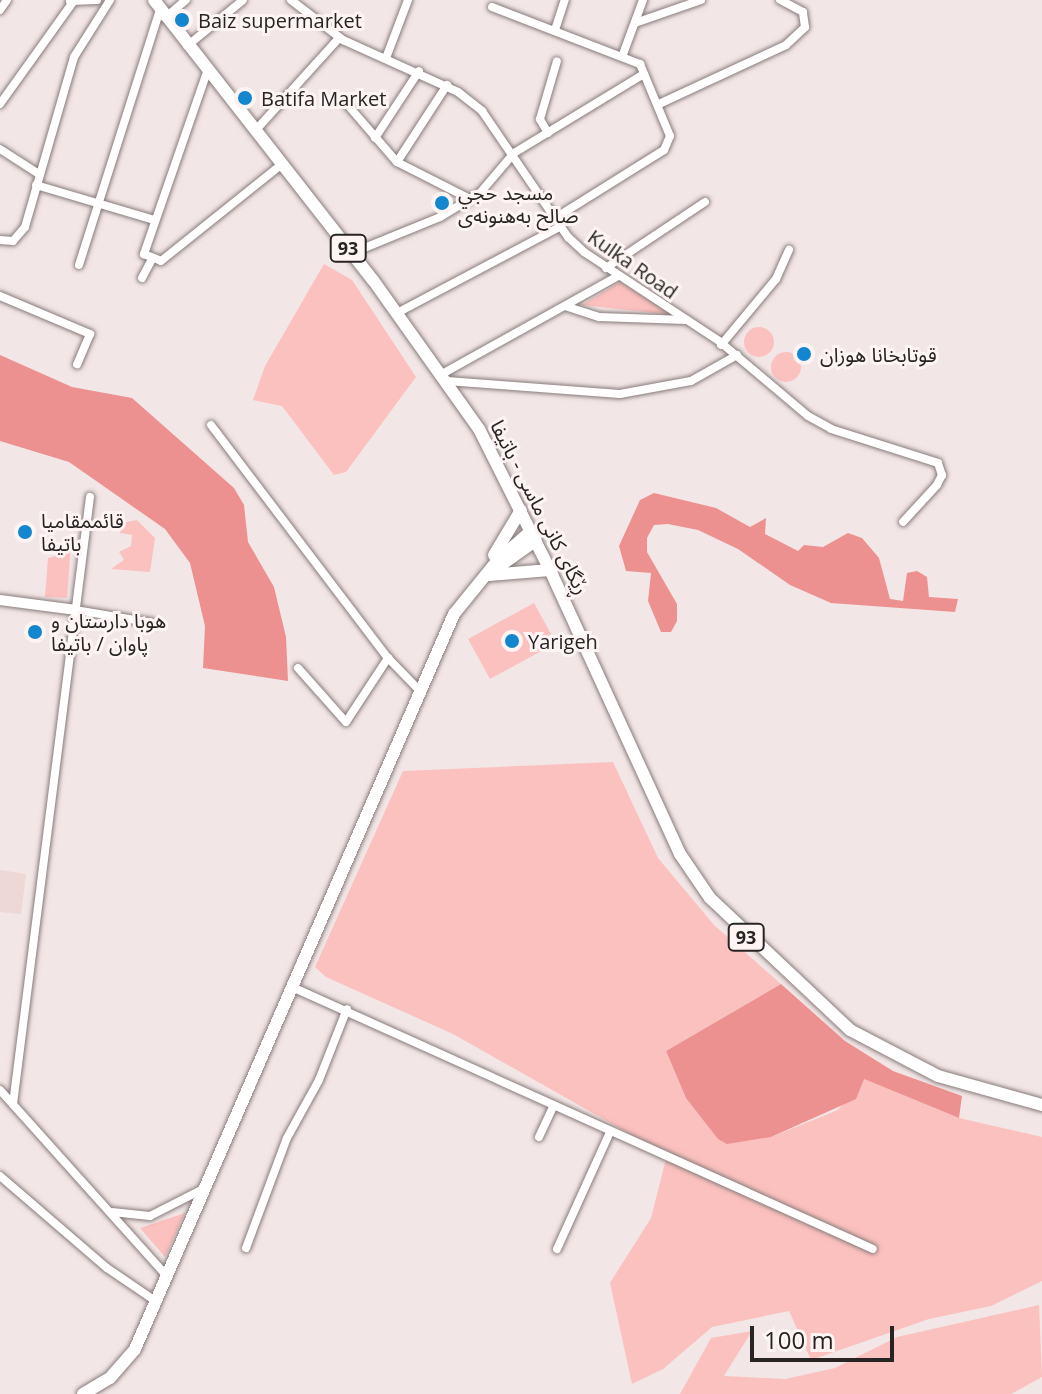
<!DOCTYPE html>
<html>
<head>
<meta charset="utf-8">
<style>
  body { margin:0 }
  #map { position:relative; width:1042px; height:1394px; overflow:hidden; background:#f3e6e6; font-family:"Open Sans","Noto Sans Arabic",sans-serif }
  div>[style] { position:absolute }
  [style*='--x'] { left:calc(var(--x)*1px); top:calc(var(--y)*1px); width:calc(var(--w)*1px); rotate:calc(var(--a)*1deg) }
  .built>* { inset:0; background:#edd8d6 }
  .green>* { inset:0; background:#fbc1be }
  .round { border-radius:50% }
  .forest>* { inset:0; background:#ec918f }
  .roads { filter:drop-shadow(0 0 2px #877c7b) drop-shadow(0 0 2px #877c7b) }
  .minor>* { height:8px; margin:-4px; padding:0 4px; transform-origin:4px; border-radius:4px; background:#fff }
  .tertiary>* { height:10px; margin:-5px; padding:0 5px; transform-origin:5px; border-radius:5px; background:#fff }
  .primary>* { height:12px; margin:-6px; padding:0 6px; transform-origin:6px; border-radius:6px; background:#fff }
  .dots>* { width:22px; height:22px; translate:-50% -50%; box-sizing:border-box; border:4px solid #fef4f4; border-radius:50% }
  span { translate:-50% -50%; white-space:nowrap; text-align:center; line-height:1.15; -webkit-text-stroke:6px #fef4f4; paint-order:stroke }
  .shield-label span { padding:2px 6px; background:#fef4f4; border:2px solid; border-radius:6px; -webkit-text-stroke-width:0 }
  .shield-label { font-size:18px; color:#292424; font-weight:700 }
  .poi-label { font-size:20px; color:#292424 }
  .left { translate:0 -50%; text-align:left }
  .street-label { font-size:20px; color:#292424 }
  .scale { position:absolute; left:750px; top:1326px; width:144px; height:36px; box-sizing:border-box; border:4px solid #292424; border-top:0; padding-left:10px; font-size:24px; line-height:28px; white-space:nowrap; color:#292424; -webkit-text-stroke:6px #fef4f4; paint-order:stroke }
</style>
</head>
<body>
<div id="map">
  <div class="built">
    <div style="clip-path:polygon(0 870px,26px 874px,21px 914px,0 912px)"></div>
  </div>
  <div class="green">
    <div style="clip-path:polygon(324px 264px,352px 280px,416px 377px,346px 472px,334px 475px,282px 406px,253px 400px,265px 366px)"></div>
    <div style="clip-path:polygon(620px 282px,673px 315px,582px 305px)"></div>
    <div class="round" style="left:744px;top:327px;width:30px;height:30px"></div>
    <div class="round" style="left:771px;top:352px;width:30px;height:30px"></div>
    <div style="clip-path:polygon(137px 520px,155px 538px,150px 572px,111px 569px,124px 560px,119px 552px,131px 546px,132px 535px,120px 533px,122px 523px)"></div>
    <div style="clip-path:polygon(71px 544px,67px 598px,45px 597px,48px 558px,63px 554px)"></div>
    <div style="clip-path:polygon(534px 603px,556px 643px,490px 679px,468px 639px)"></div>
    <div style="clip-path:polygon(613px 762px,658px 858px,714px 925px,781px 984px,666px 1051px,686px 1098px,771px 1137px,838px 1110px,864px 1079px,959px 1118px,1042px 1137px,1042px 1281px,991px 1306px,929px 1319px,811px 1360px,789px 1311px,712px 1327px,663px 1369px,632px 1384px,610px 1283px,651px 1218px,667px 1155px,453px 1034px,326px 977px,315px 967px,403px 771px)"></div>
    <div style="clip-path:polygon(185px 1213px,165px 1257px,140px 1228px)"></div>
    <div style="clip-path:polygon(1039px 1305px,1042px 1377px,1011px 1394px,680px 1394px,711px 1338px,752px 1331px,724px 1376px,785px 1379px,835px 1368px,897px 1337px)"></div>
  </div>
  <div class="forest">
    <div style="clip-path:polygon(0 355px,72px 387px,132px 398px,234px 488px,244px 505px,248px 542px,274px 587px,286px 637px,288px 681px,203px 668px,205px 626px,190px 563px,165px 529px,69px 462px,0 441px)"></div>
    <div style="clip-path:polygon(654px 493px,716px 508px,750px 527px,766px 518px,765px 534px,798px 551px,804px 545px,823px 547px,848px 533px,862px 538px,879px 558px,890px 599px,903px 601px,907px 573px,917px 571px,927px 577px,929px 597px,958px 599px,955px 612px,831px 603px,790px 585px,738px 549px,698px 530px,668px 524px,654px 525px,647px 538px,647px 552px,677px 604px,677px 621px,671px 632px,661px 632px,648px 601px,651px 573px,626px 571px,619px 546px,640px 500px)"></div>
    <div style="clip-path:polygon(781px 984px,845px 1041px,893px 1071px,962px 1096px,959px 1118px,864px 1079px,856px 1099px,771px 1137px,727px 1144px,718px 1139px,686px 1098px,666px 1051px)"></div>
  </div>
  <div class="roads">
    <div class="minor">
      <div style="--x:291;--y:0;--w:66;--a:37.6"></div>
      <div style="--x:343;--y:40;--w:126;--a:24.3"></div>
      <div style="--x:458;--y:92;--w:31;--a:38"></div>
      <div style="--x:482;--y:111;--w:153;--a:55.7"></div>
      <div style="--x:568;--y:237;--w:22;--a:43"></div>
      <div style="--x:584;--y:252;--w:162;--a:33.4"></div>
      <div style="--x:719;--y:341;--w:116;--a:40.1"></div>
      <div style="--x:808;--y:416;--w:26;--a:29"></div>
      <div style="--x:831;--y:429;--w:112;--a:17.6"></div>
      <div style="--x:938;--y:463;--w:13;--a:72"></div>
      <div style="--x:942;--y:475;--w:11;--a:117"></div>
      <div style="--x:937;--y:485;--w:50;--a:132.6"></div>
      <div style="--x:70;--y:1;--w:27;--a:-2"></div>
      <div style="--x:492;--y:7;--w:159;--a:21.1"></div>
      <div style="--x:640;--y:64;--w:78;--a:67.4"></div>
      <div style="--x:670;--y:136;--w:15;--a:113"></div>
      <div style="--x:664;--y:150;--w:128;--a:148"></div>
      <div style="--x:0;--y:10;--w:12;--a:-55"></div>
      <div style="--x:165;--y:18;--w:28;--a:-41"></div>
      <div style="--x:635;--y:23;--w:70;--a:-19.2"></div>
      <div style="--x:555;--y:30;--w:32;--a:-72"></div>
      <div style="--x:187;--y:46;--w:72;--a:-39.4"></div>
      <div style="--x:622;--y:57;--w:61;--a:-69.8"></div>
      <div style="--x:386;--y:58;--w:62;--a:-69.2"></div>
      <div style="--x:207;--y:72;--w:193;--a:109.1"></div>
      <div style="--x:144;--y:254;--w:18;--a:22"></div>
      <div style="--x:161;--y:261;--w:155;--a:-38.7"></div>
      <div style="--x:346;--y:103;--w:78;--a:49.2"></div>
      <div style="--x:397;--y:162;--w:82;--a:26.9"></div>
      <div style="--x:0;--y:104;--w:125;--a:-54.4"></div>
      <div style="--x:659;--y:104;--w:140;--a:-24.9"></div>
      <div style="--x:786;--y:45;--w:26;--a:-43"></div>
      <div style="--x:805;--y:27;--w:15;--a:-98"></div>
      <div style="--x:803;--y:12;--w:26;--a:-152"></div>
      <div style="--x:255;--y:131;--w:125;--a:-47.9"></div>
      <div style="--x:548;--y:133;--w:16;--a:-120"></div>
      <div style="--x:540;--y:119;--w:60;--a:-73.7"></div>
      <div style="--x:375;--y:138;--w:80;--a:-56.7"></div>
      <div style="--x:0;--y:149;--w:46;--a:32.7"></div>
      <div style="--x:397;--y:162;--w:92;--a:-57"></div>
      <div style="--x:36;--y:185;--w:123;--a:16.5"></div>
      <div style="--x:0;--y:240;--w:13;--a:4"></div>
      <div style="--x:13;--y:241;--w:18;--a:-49"></div>
      <div style="--x:25;--y:227;--w:177;--a:-73.9"></div>
      <div style="--x:74;--y:57;--w:67;--a:-57.7"></div>
      <div style="--x:352;--y:253;--w:95;--a:-22.2"></div>
      <div style="--x:440;--y:217;--w:47;--a:-31"></div>
      <div style="--x:480;--y:193;--w:52;--a:-49.6"></div>
      <div style="--x:514;--y:153;--w:152;--a:-31.3"></div>
      <div style="--x:79;--y:265;--w:268;--a:-72.4"></div>
      <div style="--x:606;--y:268;--w:119;--a:-33.7"></div>
      <div style="--x:142;--y:278;--w:19;--a:-62"></div>
      <div style="--x:0;--y:296;--w:98;--a:22.9"></div>
      <div style="--x:90;--y:334;--w:33;--a:113"></div>
      <div style="--x:565;--y:306;--w:36;--a:18"></div>
      <div style="--x:599;--y:317;--w:87;--a:2"></div>
      <div style="--x:397;--y:313;--w:186;--a:-27.9"></div>
      <div style="--x:721;--y:345;--w:86;--a:-50.2"></div>
      <div style="--x:776;--y:279;--w:32;--a:-66"></div>
      <div style="--x:442;--y:374;--w:201;--a:-29.1"></div>
      <div style="--x:447;--y:381;--w:173;--a:4.3"></div>
      <div style="--x:620;--y:394;--w:72;--a:-10.4"></div>
      <div style="--x:691;--y:381;--w:53;--a:-29.5"></div>
      <div style="--x:211;--y:425;--w:293;--a:52.8"></div>
      <div style="--x:388;--y:658;--w:46;--a:45.9"></div>
      <div style="--x:76;--y:610;--w:78;--a:9.6"></div>
      <div style="--x:298;--y:668;--w:72;--a:48.4"></div>
      <div style="--x:346;--y:722;--w:77;--a:-56.7"></div>
      <div style="--x:292;--y:987;--w:637;--a:24.27"></div>
      <div style="--x:0;--y:1090;--w:251;--a:48.1"></div>
      <div style="--x:13;--y:1104;--w:612;--a:-82.77"></div>
      <div style="--x:539;--y:1137;--w:33;--a:-65"></div>
      <div style="--x:0;--y:1176;--w:141;--a:40.7"></div>
      <div style="--x:107;--y:1268;--w:60;--a:34.2"></div>
      <div style="--x:112;--y:1212;--w:38;--a:6"></div>
      <div style="--x:150;--y:1216;--w:59;--a:-27"></div>
      <div style="--x:246;--y:1248;--w:117;--a:-69.6"></div>
      <div style="--x:287;--y:1138;--w:66;--a:-61.1"></div>
      <div style="--x:319;--y:1080;--w:76;--a:-68.5"></div>
      <div style="--x:557;--y:1249;--w:128;--a:-65.6"></div>
    </div>
    <div class="tertiary">
      <div style="--x:0;--y:600;--w:77;--a:7.5"></div>
    </div>
    <div class="primary">
      <div style="--x:154;--y:0;--w:355;--a:52"></div>
      <div style="--x:373;--y:280;--w:183;--a:54.6"></div>
      <div style="--x:479;--y:429;--w:158;--a:63.3"></div>
      <div style="--x:550;--y:570;--w:312;--a:65.4"></div>
      <div style="--x:680;--y:854;--w:53;--a:55.7"></div>
      <div style="--x:710;--y:898;--w:192;--a:43.3"></div>
      <div style="--x:850;--y:1030;--w:99;--a:27.6"></div>
      <div style="--x:938;--y:1076;--w:108;--a:15.6"></div>
      <div style="--x:494;--y:555;--w:52;--a:-59"></div>
      <div style="--x:500;--y:566;--w:44;--a:-35.8"></div>
      <div style="--x:489;--y:575;--w:61;--a:-4.7"></div>
      <div style="--x:83;--y:1394;--w:31;--a:-31"></div>
      <div style="--x:110;--y:1378;--w:38;--a:-49"></div>
      <div style="--x:135;--y:1349;--w:801;--a:-66.54"></div>
      <div style="--x:454;--y:614;--w:68;--a:-50.9"></div>
      <div style="--x:497;--y:561;--w:45;--a:-41.4"></div>
    </div>
  </div>
  <div class="dots">
    <div style="left:182px;top:20px;background:#1286cf"></div>
    <div style="left:245px;top:98px;background:#1286cf"></div>
    <div style="left:442px;top:203px;background:#1286cf"></div>
    <div style="left:804px;top:354px;background:#1286cf"></div>
    <div style="left:25px;top:532px;background:#1286cf"></div>
    <div style="left:35px;top:632px;background:#1286cf"></div>
    <div style="left:512px;top:641px;background:#1286cf"></div>
  </div>
  <div class="shield-label">
    <span style="left:348px;top:248px">93</span>
    <span style="left:746px;top:937px">93</span>
  </div>
  <div class="poi-label">
    <span class="left" style="left:198px;top:20px">Baiz supermarket</span>
    <span class="left" style="left:261px;top:98px">Batifa Market</span>
    <span class="left" style="left:458px;top:204px">مسجد حجي<br>صالح بەھنونەی</span>
    <span class="left" style="left:820px;top:354px">قوتابخانا هوزان</span>
    <span class="left" style="left:41px;top:532px">قائممقاميا<br>باتيفا</span>
    <span class="left" style="left:51px;top:632px">هوبا دارستان و<br>پاوان / باتيفا</span>
    <span class="left" style="left:528px;top:641px">Yarigeh</span>
  </div>
  <div class="street-label">
    <span style="left:633px;top:264px;rotate:35deg">Kulka Road</span>
    <span style="left:540px;top:507px;rotate:63deg">ڕێگای کانی ماسی - باتيفا</span>
  </div>
  <div class="scale">100 m</div>
</div>
</body>
</html>
